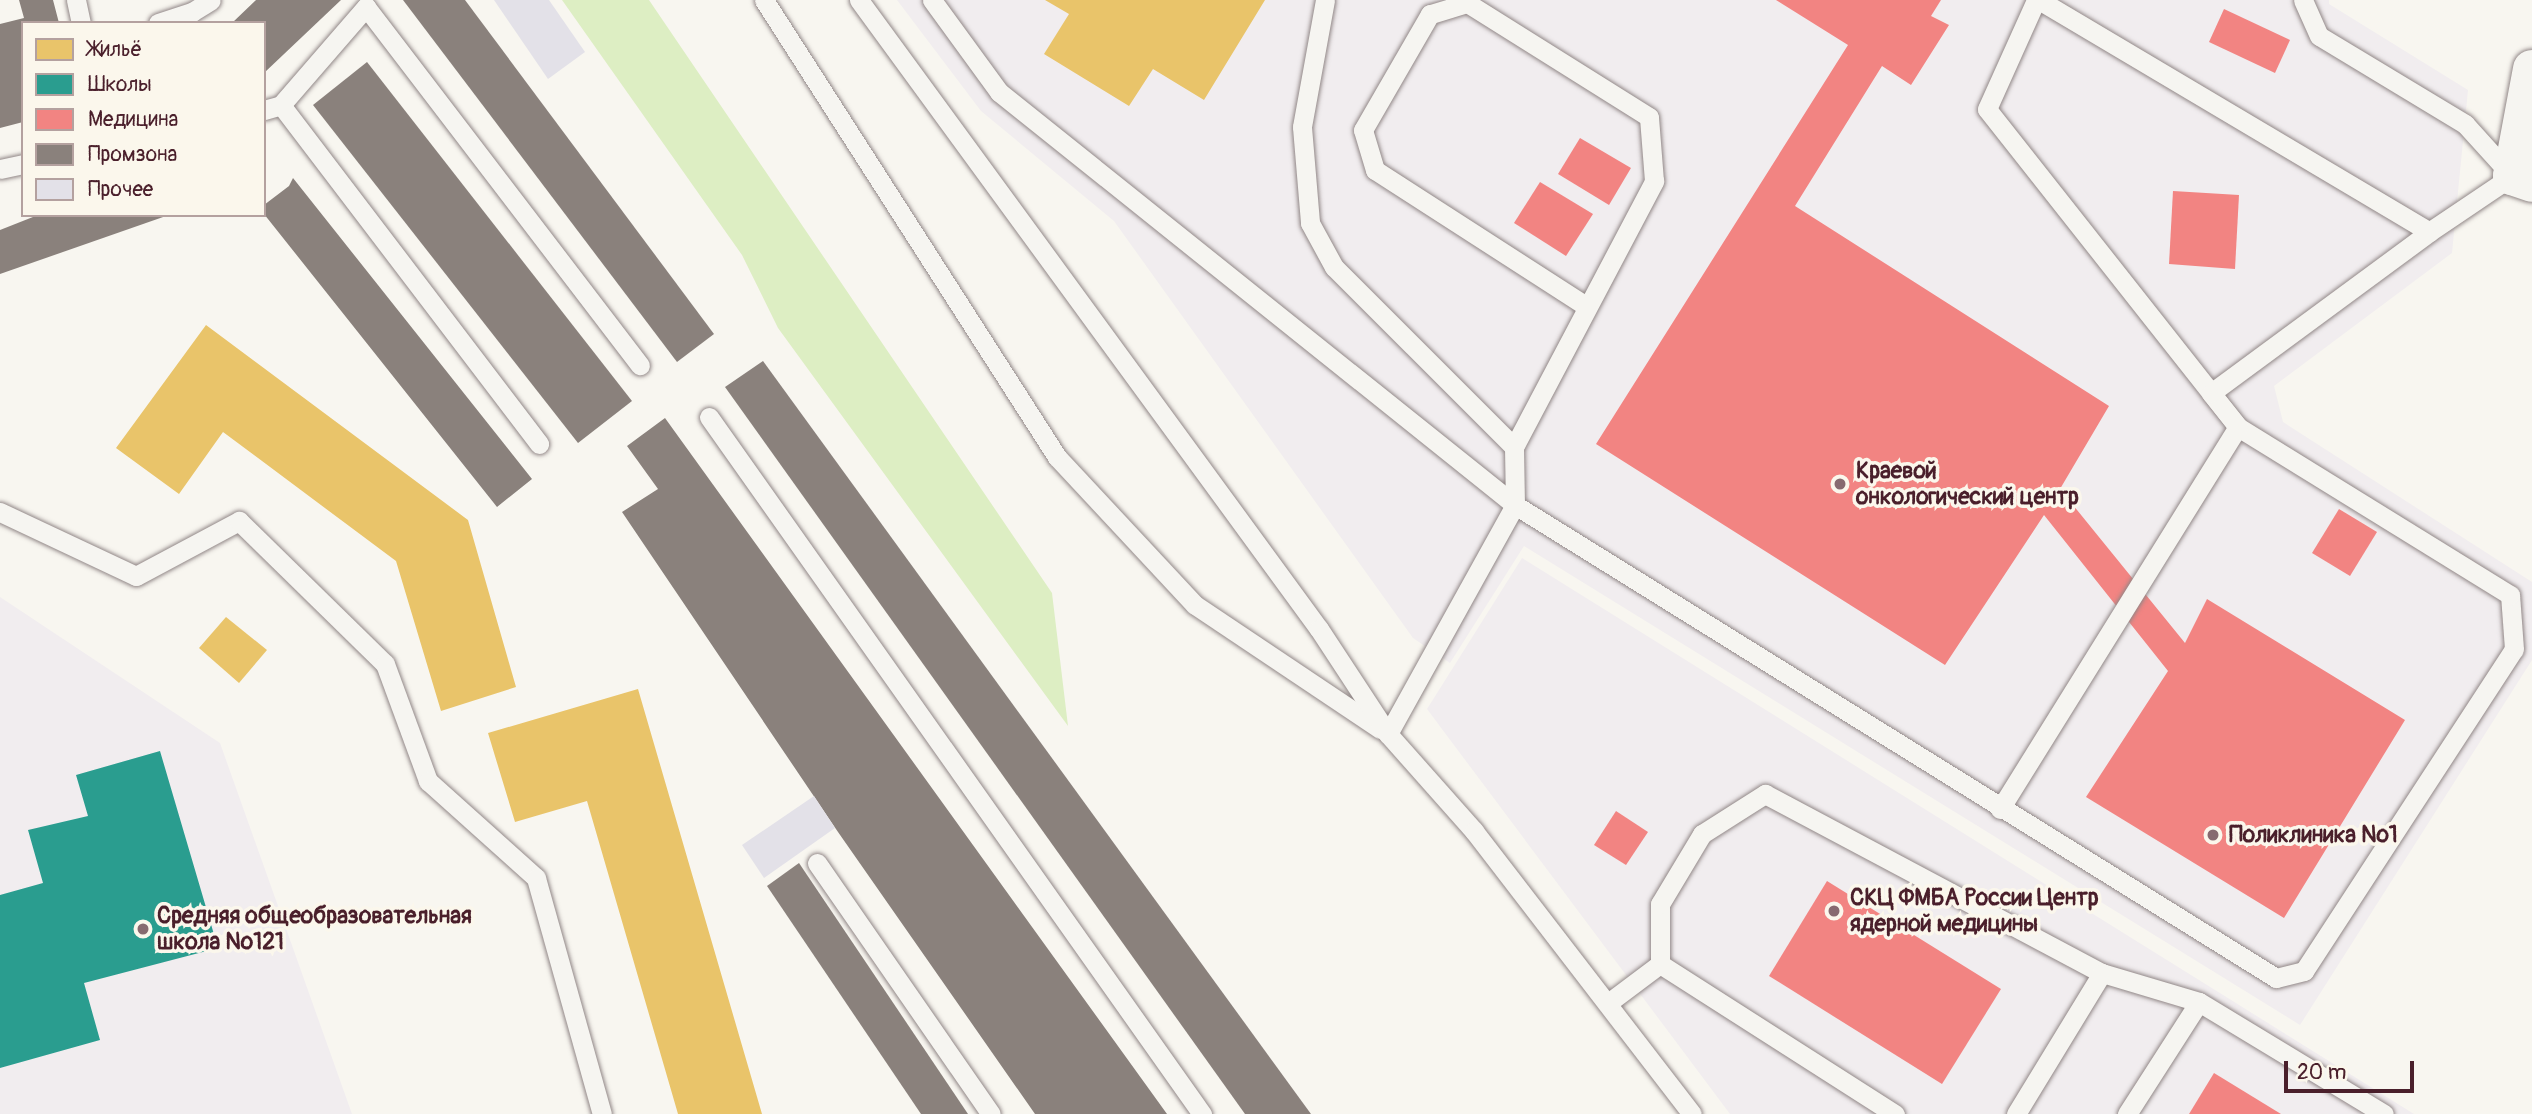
<!DOCTYPE html>
<html>
<head>
<meta charset="utf-8">
<style>
  body { margin:0 }
  #map { position:relative; width:2532px; height:1114px; overflow:hidden; background:#f8f6f0; font-family:Pangolin,sans-serif }
  div>[style] { position:absolute }
  [style*='--x'] { left:calc(var(--x)*1px); top:calc(var(--y)*1px); width:calc(var(--w)*1px); rotate:calc(var(--a)*1deg) }
  .built>* { inset:0; background:#f1edef }
  .green>* { inset:0; background:#ddeec3 }
  .homes>* { inset:0; background:#e9c46a }
  .schools>* { inset:0; background:#2a9d8f }
  .health>* { inset:0; background:#f28482 }
  .industry>* { inset:0; background:#8a817c }
  .building>* { inset:0; background:#e3e1e8 }
  .roads { filter:drop-shadow(0 0 2px #918787) drop-shadow(0 0 2px #918787) }
  .service>* { height:19px; margin:-9.5px; padding:0 9.5px; transform-origin:9.5px; border-radius:9.5px; background:#f6f5f1 }
  .minor>* { height:38px; margin:-19px; padding:0 19px; transform-origin:19px; border-radius:19px; background:#f6f5f1 }
  .dots>* { width:19px; height:19px; translate:-50% -50%; box-sizing:border-box; border:4px solid #fbf7ec; border-radius:50% }
  span { translate:-50% -50%; white-space:nowrap; text-align:center; line-height:1.15; -webkit-text-stroke:7px #fbf7ec; paint-order:stroke }
  .poi-label { font-size:23px; color:#4a1f2b; font-weight:700 }
  .left { translate:0 -50%; text-align:left }
  .legend { position:absolute; left:21px; top:21px; width:245px; height:196px; box-sizing:border-box; background:#fbf7ec; border:2px solid #b4a19f; margin:0; padding:9px 12px; list-style:none; font-size:21px; color:#4a1f2b }
  .legend li { display:flex; align-items:center; gap:14px; height:35px }
  .legend b { width:35px; border:2px solid #b4a19f }
  .scale { position:absolute; left:2284px; top:1061px; width:130px; height:32px; box-sizing:border-box; border:4px solid #4a1f2b; border-top:0; padding-left:9px; font-size:21px; line-height:24px; white-space:nowrap; color:#4a1f2b; -webkit-text-stroke:5px #fbf7ec; paint-order:stroke }
</style>
</head>
<body>
<div id="map">
  <div class="built">
    <div style="clip-path:polygon(897px 0,2329px 0,2329px 4px,2468px 90px,2452px 253px,2274px 386px,2283px 422px,2532px 582px,2532px 660px,2300px 1025px,1524px 546px,1450px 663px,1413px 638px,1114px 221px,981px 111px)"></div>
    <div style="clip-path:polygon(1522px 558px,2414px 1114px,1730px 1114px,1427px 709px)"></div>
    <div style="clip-path:polygon(0 597px,220px 743px,352px 1114px,0 1114px)"></div>
  </div>
  <div class="green">
    <div style="clip-path:polygon(562px 0,649px 0,1052px 593px,1068px 726px,778px 328px,742px 255px)"></div>
  </div>
  <div class="homes">
    <div style="clip-path:polygon(1045px 0,1265px 0,1204px 100px,1153px 69px,1129px 106px,1044px 54px,1069px 14px)"></div>
    <div style="clip-path:polygon(206px 325px,468px 520px,516px 687px,441px 711px,396px 561px,223px 432px,179px 494px,116px 448px)"></div>
    <div style="clip-path:polygon(226px 617px,267px 650px,239px 683px,199px 648px)"></div>
    <div style="clip-path:polygon(638px 689px,762px 1114px,678px 1114px,587px 801px,515px 822px,488px 733px)"></div>
  </div>
  <div class="schools">
    <div style="clip-path:polygon(160px 751px,218px 948px,84px 983px,100px 1040px,0 1068px,0 895px,43px 883px,28px 830px,88px 816px,76px 775px)"></div>
  </div>
  <div class="health">
    <div style="clip-path:polygon(1776px 0,1941px 0,1931px 16px,1949px 25px,1911px 85px,1882px 66px,1795px 206px,2109px 406px,2060px 489px,2185px 643px,2207px 599px,2405px 720px,2284px 918px,2086px 797px,2168px 671px,2044px 515px,1945px 665px,1596px 444px,1848px 45px)"></div>
    <div style="clip-path:polygon(2224px 9px,2290px 40px,2275px 73px,2209px 42px)"></div>
    <div style="clip-path:polygon(1580px 138px,1631px 168px,1609px 205px,1558px 174px)"></div>
    <div style="clip-path:polygon(1540px 182px,1593px 214px,1566px 256px,1514px 223px)"></div>
    <div style="clip-path:polygon(2173px 191px,2239px 195px,2235px 269px,2169px 264px)"></div>
    <div style="clip-path:polygon(2339px 509px,2377px 532px,2350px 576px,2312px 553px)"></div>
    <div style="clip-path:polygon(1616px 811px,1648px 832px,1626px 865px,1594px 845px)"></div>
    <div style="clip-path:polygon(1827px 881px,2001px 989px,1942px 1084px,1769px 976px)"></div>
    <div style="clip-path:polygon(2214px 1073px,2281px 1114px,2189px 1114px)"></div>
  </div>
  <div class="industry">
    <div style="clip-path:polygon(19px 0,53px 0,59px 23px,23px 23px,23px 122px,0 128px,0 24px,24px 18px)"></div>
    <div style="clip-path:polygon(256px 0,341px 0,264px 73px,264px 23px,232px 23px)"></div>
    <div style="clip-path:polygon(403px 0,465px 0,714px 334px,677px 362px)"></div>
    <div style="clip-path:polygon(367px 62px,632px 401px,578px 443px,313px 105px)"></div>
    <div style="clip-path:polygon(293px 178px,532px 479px,497px 507px,264px 214px,264px 205px,289px 186px)"></div>
    <div style="clip-path:polygon(38px 215px,165px 215px,166px 216px,0 274px,0 230px)"></div>
    <div style="clip-path:polygon(763px 361px,1311px 1114px,1245px 1114px,725px 387px)"></div>
    <div style="clip-path:polygon(665px 418px,1167px 1114px,1035px 1114px,838px 832px,622px 512px,658px 489px,627px 446px)"></div>
    <div style="clip-path:polygon(799px 863px,968px 1114px,921px 1114px,767px 886px)"></div>
  </div>
  <div class="building">
    <div style="clip-path:polygon(494px 0,549px 0,585px 52px,548px 79px)"></div>
    <div style="clip-path:polygon(814px 796px,835px 828px,764px 878px,742px 845px)"></div>
  </div>
  <div class="roads">
    <div class="service">
      <div style="--x:76;--y:0;--w:24;--a:78"></div>
      <div style="--x:764;--y:0;--w:543;--a:57.33"></div>
      <div style="--x:1057;--y:457;--w:202;--a:47"></div>
      <div style="--x:1195;--y:605;--w:223;--a:33.8"></div>
      <div style="--x:859;--y:0;--w:779;--a:53.82"></div>
      <div style="--x:1319;--y:629;--w:126;--a:56.7"></div>
      <div style="--x:1388;--y:734;--w:130;--a:48.4"></div>
      <div style="--x:1474;--y:831;--w:357;--a:52.4"></div>
      <div style="--x:932;--y:0;--w:114;--a:53.9"></div>
      <div style="--x:999;--y:92;--w:661;--a:38.67"></div>
      <div style="--x:1515;--y:505;--w:896;--a:31.86"></div>
      <div style="--x:2276;--y:978;--w:29;--a:-14"></div>
      <div style="--x:2304;--y:971;--w:384;--a:-56.9"></div>
      <div style="--x:2514;--y:649;--w:54;--a:-94.2"></div>
      <div style="--x:2510;--y:595;--w:320;--a:-148.3"></div>
      <div style="--x:2238;--y:427;--w:405;--a:-128.3"></div>
      <div style="--x:1987;--y:109;--w:120;--a:-65.8"></div>
      <div style="--x:1325;--y:0;--w:129;--a:100.3"></div>
      <div style="--x:1302;--y:127;--w:96;--a:85.2"></div>
      <div style="--x:1310;--y:223;--w:50;--a:61.4"></div>
      <div style="--x:1334;--y:267;--w:255;--a:45"></div>
      <div style="--x:2039;--y:0;--w:454;--a:30.7"></div>
      <div style="--x:158;--y:23;--w:36;--a:-18"></div>
      <div style="--x:192;--y:12;--w:22;--a:-32"></div>
      <div style="--x:281;--y:105;--w:130;--a:-49.1"></div>
      <div style="--x:366;--y:7;--w:451;--a:52.6"></div>
      <div style="--x:264;--y:110;--w:18;--a:-16"></div>
      <div style="--x:281;--y:105;--w:426;--a:52.7"></div>
      <div style="--x:0;--y:169;--w:24;--a:-12"></div>
      <div style="--x:709;--y:417;--w:854;--a:54.73"></div>
      <div style="--x:0;--y:512;--w:150;--a:25.2"></div>
      <div style="--x:136;--y:576;--w:117;--a:-28.1"></div>
      <div style="--x:239;--y:521;--w:204;--a:44.4"></div>
      <div style="--x:385;--y:664;--w:125;--a:69.8"></div>
      <div style="--x:428;--y:781;--w:145;--a:41.9"></div>
      <div style="--x:536;--y:878;--w:245;--a:74.4"></div>
      <div style="--x:1388;--y:734;--w:262;--a:-61"></div>
      <div style="--x:1515;--y:505;--w:58;--a:-91"></div>
      <div style="--x:1514;--y:447;--w:301;--a:-62.2"></div>
      <div style="--x:1654;--y:181;--w:64;--a:-94.5"></div>
      <div style="--x:1649;--y:117;--w:215;--a:-147.9"></div>
      <div style="--x:1467;--y:3;--w:39;--a:163"></div>
      <div style="--x:1430;--y:14;--w:134;--a:120"></div>
      <div style="--x:1363;--y:130;--w:42;--a:73.3"></div>
      <div style="--x:1375;--y:170;--w:251;--a:32.8"></div>
      <div style="--x:2000;--y:809;--w:450;--a:-58.1"></div>
      <div style="--x:2238;--y:427;--w:43;--a:-128.5"></div>
      <div style="--x:2211;--y:393;--w:271;--a:-36.4"></div>
      <div style="--x:2429;--y:232;--w:100;--a:-34"></div>
      <div style="--x:2512;--y:176;--w:70;--a:-132.1"></div>
      <div style="--x:2465;--y:124;--w:170;--a:-148.9"></div>
      <div style="--x:2319;--y:36;--w:39;--a:-114"></div>
      <div style="--x:817;--y:863;--w:305;--a:55.3"></div>
      <div style="--x:1660;--y:964;--w:279;--a:32.6"></div>
      <div style="--x:1608;--y:1003;--w:65;--a:-36.9"></div>
      <div style="--x:1660;--y:964;--w:60;--a:-90"></div>
      <div style="--x:1660;--y:904;--w:82;--a:-59"></div>
      <div style="--x:1702;--y:834;--w:75;--a:-32.4"></div>
      <div style="--x:1765;--y:794;--w:382;--a:28"></div>
      <div style="--x:2102;--y:973;--w:101;--a:16.6"></div>
      <div style="--x:2199;--y:1002;--w:216;--a:31.2"></div>
      <div style="--x:2016;--y:1114;--w:165;--a:-58.6"></div>
      <div style="--x:2127;--y:1114;--w:133;--a:-57.3"></div>
    </div>
    <div class="minor">
      <div style="--x:2532;--y:69;--w:109;--a:100.6"></div>
      <div style="--x:2512;--y:176;--w:21;--a:19"></div>
    </div>
  </div>
  <div class="dots">
    <div style="left:1840px;top:484px;background:#876a70"></div>
    <div style="left:2213px;top:835px;background:#876a70"></div>
    <div style="left:1834px;top:911px;background:#876a70"></div>
    <div style="left:143px;top:929px;background:#876a70"></div>
  </div>
  <div class="poi-label">
    <span class="left" style="left:1856px;top:484px">Краевой<br>онкологический центр</span>
    <span class="left" style="left:2229px;top:835px">Поликлиника №1</span>
    <span class="left" style="left:1850px;top:911px">СКЦ ФМБА России Центр<br>ядерной медицины</span>
    <span class="left" style="left:157px;top:929px">Средняя общеобразовательная<br>школа №121</span>
  </div>
  <ul class="legend">
  <li><b style="height:19px;background:#e9c46a"></b>Жильё</li>
  <li><b style="height:19px;background:#2a9d8f"></b>Школы</li>
  <li><b style="height:19px;background:#f28482"></b>Медицина</li>
  <li><b style="height:19px;background:#8a817c"></b>Промзона</li>
  <li><b style="height:19px;background:#e3e1e8"></b>Прочее</li>
  </ul>
  <div class="scale">20 m</div>
</div>
</body>
</html>
